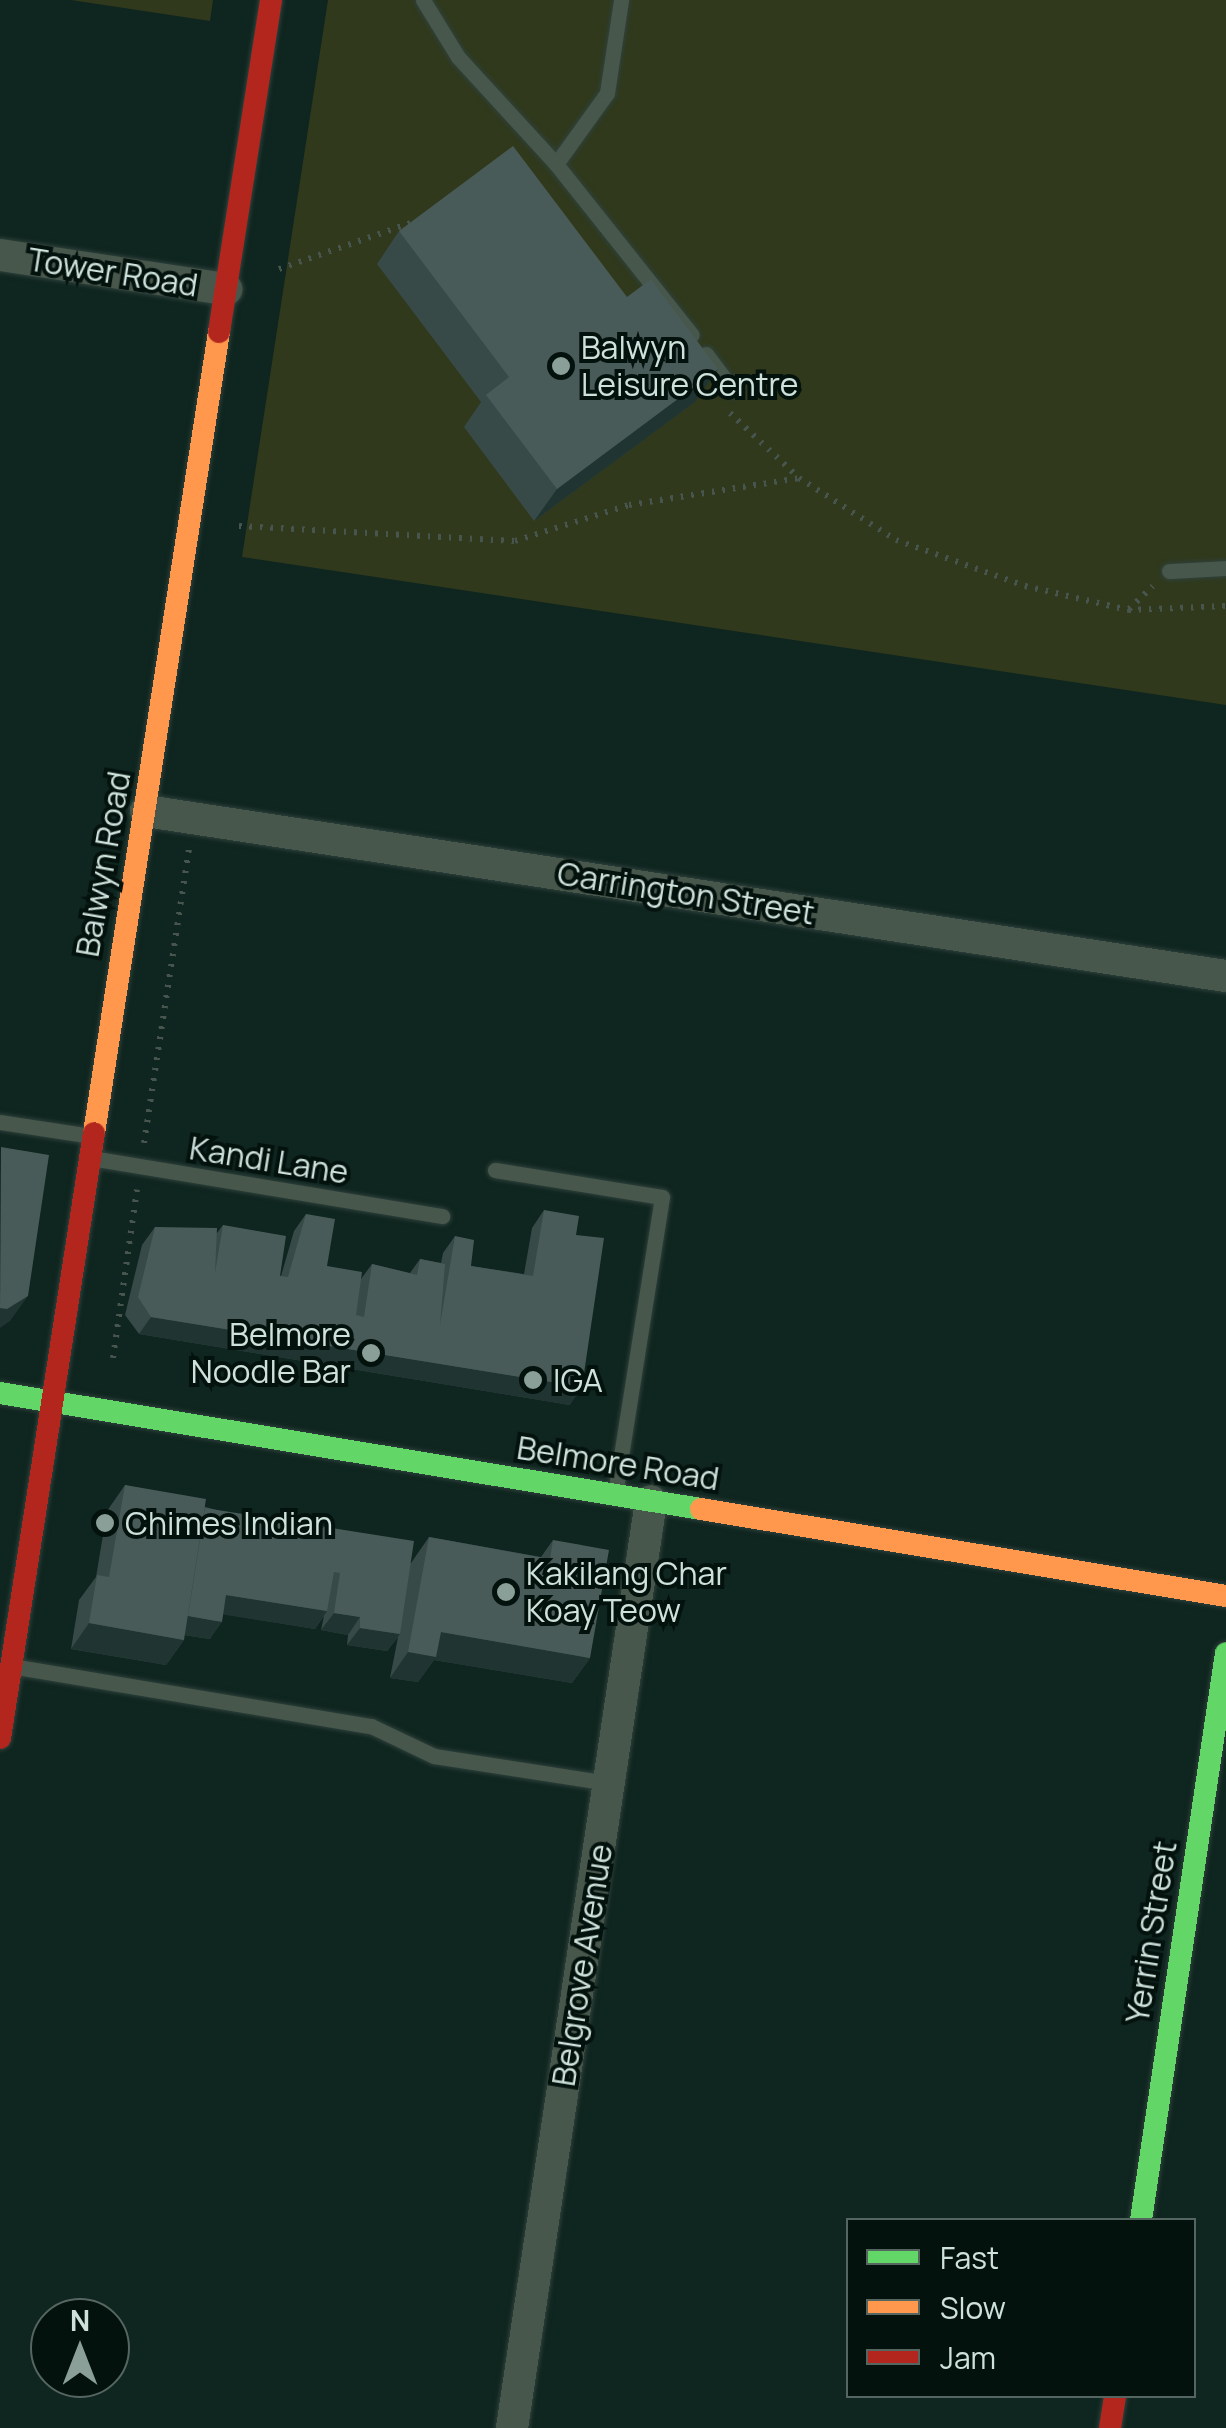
<!DOCTYPE html>
<html>
<head>
<meta charset="utf-8">
<style>
  body { margin:0 }
  #map { position:relative; width:1226px; height:2428px; overflow:hidden; background:#0f251f; font-family:Manrope,sans-serif }
  div>[style] { position:absolute }
  [style*='--x'] { left:calc(var(--x)*1px); top:calc(var(--y)*1px); width:calc(var(--w)*1px); rotate:calc(var(--a)*1deg) }
  .green>* { inset:0; background:#30391c }
  .path>* { height:6px; margin-top:-3px; transform-origin:0; background:repeating-linear-gradient(90deg,#48554e 0 2.5px,transparent 0 10.5px) }
  .roads { filter:drop-shadow(0 0 2px #2f413c) drop-shadow(0 0 2px #2f413c) }
  .lane>* { height:15px; margin:-7.5px; padding:0 7.5px; transform-origin:7.5px; border-radius:7.5px; background:#48574c }
  .street>* { height:32px; margin:-16px; padding:0 16px; transform-origin:16px; border-radius:16px; background:#48574c }
  .fast>* { height:22px; margin:-11px; padding:0 11px; transform-origin:11px; border-radius:11px; background:#63d668 }
  .slow>* { height:22px; margin:-11px; padding:0 11px; transform-origin:11px; border-radius:11px; background:#ff974d }
  .jam>* { height:22px; margin:-11px; padding:0 11px; transform-origin:11px; border-radius:11px; background:#b3261e }
  .wall>* { inset:0; background:#374a48 }
  .shaded-wall>* { inset:0; background:#203531 }
  .building>* { inset:0; background:#485b58 }
  .dots>* { width:28px; height:28px; translate:-50% -50%; box-sizing:border-box; border:5px solid #04120e; border-radius:50% }
  span { translate:-50% -50%; white-space:nowrap; text-align:center; line-height:1.15; -webkit-text-stroke:8px #04120e; paint-order:stroke }
  .street-label { font-size:32px; color:#cee1db }
  .poi-label { font-size:32px; color:#cee1db }
  .left { translate:0 -50%; text-align:left }
  .right { translate:-100% -50%; text-align:right }
  .legend { position:absolute; left:846px; top:2218px; width:350px; height:180px; box-sizing:border-box; background:#04120e; border:2px solid #556560; margin:0; padding:12px 18px; list-style:none; font-size:30px; color:#cee1db }
  .legend li { display:flex; align-items:center; gap:20px; height:50px }
  .legend b { width:50px; border:2px solid #556560 }
  .north { position:absolute; left:30px; top:2298px; width:100px; height:100px; box-sizing:border-box; background:#04120e; border:2px solid #556560; border-radius:50%; rotate:0deg; font-size:28px; font-weight:700; line-height:40px; text-align:center; color:#cee1db }
  .north::after { content:''; display:block; margin:auto; width:35px; height:45px; background:#8b9f99; clip-path:polygon(50% 0,100% 100%,50% 72%,0 100%) }
</style>
</head>
<body>
<div id="map">
  <div class="green">
    <div style="clip-path:polygon(71px 0,213px 0,210px 21px)"></div>
    <div style="clip-path:polygon(328px 0,1226px 0,1226px 705px,242px 557px)"></div>
  </div>
  <div class="path">
    <div style="--x:279;--y:269;--w:148;--a:-19.3"></div>
    <div style="--x:730;--y:413;--w:95;--a:43.3"></div>
    <div style="--x:799;--y:478;--w:115;--a:32.6"></div>
    <div style="--x:896;--y:540;--w:137;--a:19.6"></div>
    <div style="--x:1025;--y:586;--w:106;--a:13.1"></div>
    <div style="--x:1128;--y:610;--w:98;--a:-2.3"></div>
    <div style="--x:239;--y:526;--w:276;--a:3.1"></div>
    <div style="--x:515;--y:541;--w:120;--a:-17.5"></div>
    <div style="--x:629;--y:505;--w:172;--a:-9"></div>
    <div style="--x:1129;--y:609;--w:33;--a:-44"></div>
    <div style="--x:144;--y:1143;--w:297;--a:-81.3"></div>
    <div style="--x:113;--y:1358;--w:170;--a:-81.9"></div>
  </div>
  <div class="roads">
    <div class="lane">
      <div style="--x:423;--y:0;--w:67;--a:58.4"></div>
      <div style="--x:458;--y:57;--w:145;--a:47.5"></div>
      <div style="--x:556;--y:164;--w:218;--a:51.5"></div>
      <div style="--x:556;--y:164;--w:87;--a:-54.3"></div>
      <div style="--x:607;--y:93;--w:94;--a:-81.4"></div>
      <div style="--x:706;--y:354;--w:45;--a:53.1"></div>
      <div style="--x:1169;--y:571;--w:57;--a:-3"></div>
      <div style="--x:0;--y:1122;--w:86;--a:8.7"></div>
      <div style="--x:97;--y:1159;--w:350;--a:9.4"></div>
      <div style="--x:495;--y:1170;--w:169;--a:9.2"></div>
      <div style="--x:662;--y:1197;--w:293;--a:99"></div>
      <div style="--x:17;--y:1667;--w:359;--a:9.5"></div>
      <div style="--x:371;--y:1726;--w:70;--a:25.5"></div>
      <div style="--x:434;--y:1756;--w:177;--a:8.8"></div>
    </div>
    <div class="street">
      <div style="--x:0;--y:255;--w:229;--a:8.6"></div>
      <div style="--x:146;--y:811;--w:1093;--a:8.69"></div>
      <div style="--x:512;--y:2428;--w:937;--a:-81.47"></div>
    </div>
    <div class="fast">
      <div style="--x:0;--y:1393;--w:711;--a:9.4"></div>
      <div style="--x:1141;--y:2220;--w:573;--a:-81.47"></div>
    </div>
    <div class="slow">
      <div style="--x:94;--y:1133;--w:811;--a:-81.13"></div>
      <div style="--x:701;--y:1509;--w:532;--a:9.41"></div>
    </div>
    <div class="jam">
      <div style="--x:219;--y:332;--w:336;--a:-81.1"></div>
      <div style="--x:0;--y:1738;--w:612;--a:-81.17"></div>
      <div style="--x:1110;--y:2428;--w:32;--a:-81"></div>
    </div>
  </div>
  <div class="wall">
    <div style="clip-path:polygon(399px 231px,695px 402px,534px 521px,464px 427px,481px 402px,377px 264px)"></div>
    <div style="clip-path:polygon(544px 1210px,576px 1235px,570px 1405px,139px 1334px,125px 1315px,142px 1245px,155px 1227px,217px 1233px,223px 1225px,281px 1276px,294px 1231px,306px 1214px,327px 1266px,361px 1279px,372px 1264px,410px 1273px,420px 1259px,441px 1263px,443px 1253px,455px 1236px,471px 1266px,524px 1274px,532px 1228px)"></div>
    <div style="clip-path:polygon(125px 1485px,411px 1563px,429px 1537px,541px 1557px,553px 1540px,590px 1658px,572px 1683px,434px 1660px,418px 1682px,390px 1678px,398px 1637px,387px 1651px,347px 1645px,348px 1635px,321px 1630px,324px 1616px,315px 1629px,223px 1614px,210px 1639px,184px 1635px,184px 1640px,166px 1665px,71px 1649px,79px 1600px,96px 1577px,107px 1511px)"></div>
  </div>
  <div class="shaded-wall">
    <div style="clip-path:polygon(718px 369px,695px 402px,534px 521px,557px 489px)"></div>
    <div style="clip-path:polygon(28px 1296px,10px 1321px,0 1328px,0 1308px)"></div>
    <div style="clip-path:polygon(151px 1317px,582px 1387px,570px 1405px,139px 1334px)"></div>
    <div style="clip-path:polygon(226px 1595px,327px 1611px,315px 1629px,213px 1613px)"></div>
    <div style="clip-path:polygon(334px 1613px,360px 1617px,348px 1635px,321px 1630px)"></div>
    <div style="clip-path:polygon(184px 1615px,222px 1622px,210px 1639px,171px 1633px)"></div>
    <div style="clip-path:polygon(89px 1623px,184px 1640px,166px 1665px,71px 1649px)"></div>
    <div style="clip-path:polygon(360px 1628px,400px 1634px,387px 1651px,347px 1645px)"></div>
    <div style="clip-path:polygon(441px 1632px,590px 1658px,572px 1683px,434px 1660px,418px 1682px,390px 1678px,408px 1652px)"></div>
  </div>
  <div class="building">
    <div style="clip-path:polygon(513px 146px,627px 297px,651px 279px,718px 369px,557px 489px,486px 395px,509px 377px,399px 231px)"></div>
    <div style="clip-path:polygon(1px 1147px,49px 1155px,28px 1296px,7px 1309px,0 1308px)"></div>
    <div style="clip-path:polygon(544px 1210px,579px 1216px,576px 1235px,604px 1238px,582px 1387px,151px 1317px,138px 1297px,155px 1227px,217px 1228px,215px 1273px,223px 1225px,286px 1236px,280px 1276px,288px 1277px,306px 1214px,335px 1219px,327px 1266px,362px 1272px,356px 1315px,364px 1317px,372px 1264px,417px 1275px,420px 1259px,445px 1264px,440px 1325px,455px 1236px,474px 1240px,471px 1266px,533px 1276px)"></div>
    <div style="clip-path:polygon(125px 1485px,206px 1499px,184px 1640px,89px 1623px,97px 1575px,109px 1577px)"></div>
    <div style="clip-path:polygon(205px 1508px,414px 1541px,400px 1634px,360px 1628px,360px 1617px,334px 1613px,340px 1573px,334px 1572px,327px 1611px,226px 1595px,222px 1622px,188px 1616px)"></div>
    <div style="clip-path:polygon(429px 1537px,550px 1559px,553px 1540px,609px 1550px,590px 1658px,441px 1632px,436px 1657px,408px 1652px)"></div>
  </div>
  <div class="dots">
    <div style="left:561px;top:366px;background:#8b9f99"></div>
    <div style="left:371px;top:1353px;background:#8b9f99"></div>
    <div style="left:533px;top:1380px;background:#8b9f99"></div>
    <div style="left:105px;top:1523px;background:#8b9f99"></div>
    <div style="left:506px;top:1592px;background:#8b9f99"></div>
  </div>
  <div class="street-label">
    <span style="left:113px;top:272px;rotate:9deg">Tower Road</span>
    <span style="left:103px;top:864px;rotate:-80deg">Balwyn Road</span>
    <span style="left:686px;top:893px;rotate:9deg">Carrington Street</span>
    <span style="left:269px;top:1160px;rotate:9deg">Kandi Lane</span>
    <span style="left:618px;top:1463px;rotate:9deg">Belmore Road</span>
    <span style="left:1151px;top:1932px;rotate:-81deg">Yerrin Street</span>
    <span style="left:582px;top:1965px;rotate:-81deg">Belgrove Avenue</span>
  </div>
  <div class="poi-label">
    <span class="left" style="left:581px;top:366px">Balwyn<br>Leisure Centre</span>
    <span class="right" style="left:351px;top:1353px">Belmore<br>Noodle Bar</span>
    <span class="left" style="left:553px;top:1380px">IGA</span>
    <span class="left" style="left:125px;top:1523px">Chimes Indian</span>
    <span class="left" style="left:526px;top:1592px">Kakilang Char<br>Koay Teow</span>
  </div>
  <ul class="legend">
  <li><b style="height:12px;background:#63d668"></b>Fast</li>
  <li><b style="height:12px;background:#ff974d"></b>Slow</li>
  <li><b style="height:12px;background:#b3261e"></b>Jam</li>
  </ul>
  <div class="north">N</div>
</div>
</body>
</html>
